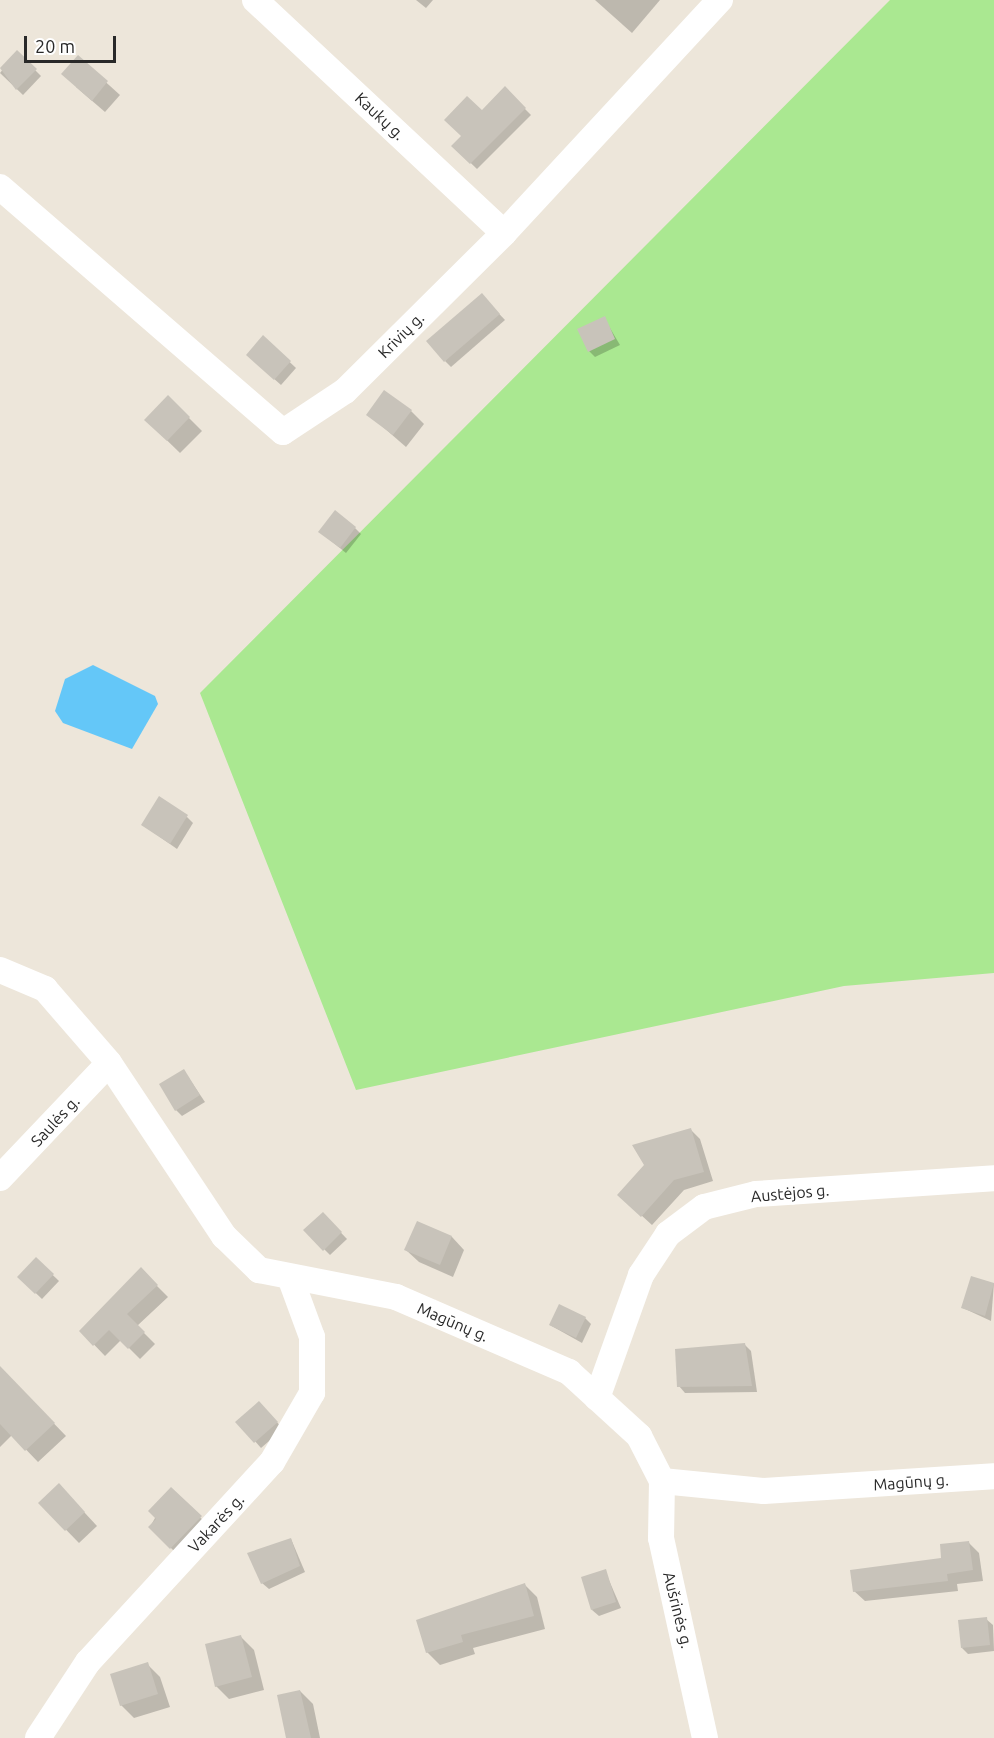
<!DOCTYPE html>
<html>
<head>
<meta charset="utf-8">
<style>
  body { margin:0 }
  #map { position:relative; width:994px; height:1738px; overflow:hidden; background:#ede6da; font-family:Ubuntu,sans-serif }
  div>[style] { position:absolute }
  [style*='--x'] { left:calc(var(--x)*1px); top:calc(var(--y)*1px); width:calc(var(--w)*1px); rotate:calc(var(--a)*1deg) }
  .green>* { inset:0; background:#aae891 }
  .water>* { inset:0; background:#64c7f8 }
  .shadow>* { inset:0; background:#0003 }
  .building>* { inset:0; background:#c8c3ba }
  .minor>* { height:26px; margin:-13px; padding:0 13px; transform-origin:13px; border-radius:13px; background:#fff }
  span { translate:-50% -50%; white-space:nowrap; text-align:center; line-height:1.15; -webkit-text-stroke:6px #fff; paint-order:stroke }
  .street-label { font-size:16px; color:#292929 }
  .scale { position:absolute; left:24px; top:36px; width:92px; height:27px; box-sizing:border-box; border:3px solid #292929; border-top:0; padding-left:8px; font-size:18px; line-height:21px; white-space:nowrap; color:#292929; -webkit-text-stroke:4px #fff; paint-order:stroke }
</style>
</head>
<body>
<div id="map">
  <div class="green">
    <div style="clip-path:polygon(890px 0,994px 0,994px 973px,844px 986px,356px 1090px,200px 693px)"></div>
  </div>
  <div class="water">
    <div style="clip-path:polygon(93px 665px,155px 696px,158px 704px,132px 749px,63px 723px,55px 711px,65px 679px)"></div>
  </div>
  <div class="shadow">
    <div style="clip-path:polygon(416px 0,433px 0,426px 8px)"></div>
    <div style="clip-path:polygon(595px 0,660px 0,632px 33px)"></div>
    <div style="clip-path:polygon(17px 52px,41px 76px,23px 95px,0 73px)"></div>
    <div style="clip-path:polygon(78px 57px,120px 95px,105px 112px,76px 87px)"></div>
    <div style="clip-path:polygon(505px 89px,531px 115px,477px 169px,453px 146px)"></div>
    <div style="clip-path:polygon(487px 301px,505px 320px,451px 367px,445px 361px)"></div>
    <div style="clip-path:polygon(604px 318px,620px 345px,595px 357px,589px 351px)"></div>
    <div style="clip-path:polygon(263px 337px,296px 368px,281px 385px,254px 361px)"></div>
    <div style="clip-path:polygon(168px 397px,202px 431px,180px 453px,146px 420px)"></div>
    <div style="clip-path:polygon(411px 411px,424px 424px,406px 447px,368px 414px)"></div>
    <div style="clip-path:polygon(355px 528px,361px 534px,346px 553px,320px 532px)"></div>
    <div style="clip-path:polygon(187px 817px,193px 823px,177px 849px,143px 825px)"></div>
    <div style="clip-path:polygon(184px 1071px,205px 1102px,182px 1116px,176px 1110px)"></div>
    <div style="clip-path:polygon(690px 1129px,700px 1139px,713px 1181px,684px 1190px,652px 1225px,629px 1204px)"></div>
    <div style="clip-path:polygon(323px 1214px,347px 1239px,330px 1255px,305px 1230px)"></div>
    <div style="clip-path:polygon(418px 1223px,452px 1237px,464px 1250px,453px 1277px,419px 1262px,406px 1250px)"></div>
    <div style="clip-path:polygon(36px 1259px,59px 1281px,42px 1299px,19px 1277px)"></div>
    <div style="clip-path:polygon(152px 1281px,168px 1297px,137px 1326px,155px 1344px,140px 1359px,121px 1340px,105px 1356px,81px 1331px)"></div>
    <div style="clip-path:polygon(990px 1283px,994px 1283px,991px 1321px,963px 1308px)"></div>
    <div style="clip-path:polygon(585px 1318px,591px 1324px,582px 1343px,550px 1325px)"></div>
    <div style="clip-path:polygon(745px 1345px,751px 1351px,757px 1392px,685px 1393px,679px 1386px)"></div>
    <div style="clip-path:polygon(12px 1380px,66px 1436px,38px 1462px,12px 1435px,0 1447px,0 1390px)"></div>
    <div style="clip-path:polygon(265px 1409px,283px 1429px,261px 1448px,238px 1422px)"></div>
    <div style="clip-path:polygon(171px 1489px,213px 1530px,183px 1560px,150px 1527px)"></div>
    <div style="clip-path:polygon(71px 1498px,97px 1526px,79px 1543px,40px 1503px)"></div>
    <div style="clip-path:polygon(291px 1539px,305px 1572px,269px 1589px,262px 1583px)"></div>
    <div style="clip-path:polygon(969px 1543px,979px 1553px,983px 1581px,957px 1584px,958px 1591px,865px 1601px,854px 1591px,943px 1559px)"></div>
    <div style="clip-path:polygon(605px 1571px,621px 1608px,599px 1616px,592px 1610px)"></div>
    <div style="clip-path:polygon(524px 1584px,537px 1597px,545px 1629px,473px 1648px,475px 1654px,440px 1665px,427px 1652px)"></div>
    <div style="clip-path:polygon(986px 1619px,993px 1625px,994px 1651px,968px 1654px,962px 1648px)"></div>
    <div style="clip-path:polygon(241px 1637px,254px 1650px,264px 1690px,229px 1699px,216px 1686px)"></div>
    <div style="clip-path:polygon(147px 1664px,160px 1677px,170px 1707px,134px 1718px,121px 1705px)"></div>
    <div style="clip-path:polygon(300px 1691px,313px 1704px,320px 1738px,288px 1738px)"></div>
  </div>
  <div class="building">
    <div style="clip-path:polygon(17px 50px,37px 69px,16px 90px,0 68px)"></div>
    <div style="clip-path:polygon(78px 55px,108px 81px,92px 101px,61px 74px)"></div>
    <div style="clip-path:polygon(505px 86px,526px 108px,470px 164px,451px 146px,461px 136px,444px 120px,467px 96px,482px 110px)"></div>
    <div style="clip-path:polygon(482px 293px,500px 314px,444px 362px,426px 341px)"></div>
    <div style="clip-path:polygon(605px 316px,615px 339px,588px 352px,577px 329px)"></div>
    <div style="clip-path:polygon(263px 335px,291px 361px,274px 380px,246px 355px)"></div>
    <div style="clip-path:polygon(384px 390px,412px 410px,393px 435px,366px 415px)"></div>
    <div style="clip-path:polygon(168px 395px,190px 417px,167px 441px,144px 420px)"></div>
    <div style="clip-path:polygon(335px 510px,356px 527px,340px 548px,318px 532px)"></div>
    <div style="clip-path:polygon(159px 796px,188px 815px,170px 844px,141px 825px)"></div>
    <div style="clip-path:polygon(184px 1069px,200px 1095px,175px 1111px,159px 1084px)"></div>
    <div style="clip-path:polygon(691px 1128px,704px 1172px,674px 1180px,641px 1217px,617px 1195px,644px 1165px,632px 1145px)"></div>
    <div style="clip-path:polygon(323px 1212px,342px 1232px,323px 1251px,303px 1230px)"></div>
    <div style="clip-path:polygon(417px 1221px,452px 1236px,440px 1265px,404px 1250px)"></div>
    <div style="clip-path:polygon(36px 1257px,54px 1274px,35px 1294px,17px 1277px)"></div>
    <div style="clip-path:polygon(141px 1267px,158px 1285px,127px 1314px,145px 1332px,128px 1349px,109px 1330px,93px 1346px,79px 1331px)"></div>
    <div style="clip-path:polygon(971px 1276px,994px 1283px,985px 1316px,961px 1308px)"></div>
    <div style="clip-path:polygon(559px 1304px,586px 1317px,576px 1338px,549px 1325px)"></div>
    <div style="clip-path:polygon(745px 1343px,752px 1386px,677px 1387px,675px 1349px)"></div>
    <div style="clip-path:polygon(0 1366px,55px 1423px,25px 1451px,0 1424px)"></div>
    <div style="clip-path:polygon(259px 1401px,278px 1422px,254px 1443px,235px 1422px)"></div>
    <div style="clip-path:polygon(59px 1483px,85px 1512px,65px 1531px,38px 1503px)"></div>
    <div style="clip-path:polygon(171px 1487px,202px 1516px,170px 1549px,148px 1527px,156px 1519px,148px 1511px)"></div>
    <div style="clip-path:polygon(291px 1538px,300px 1566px,261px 1584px,247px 1553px)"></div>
    <div style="clip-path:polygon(969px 1541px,973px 1570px,947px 1574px,948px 1581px,853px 1592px,850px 1570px,941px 1558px,940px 1544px)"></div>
    <div style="clip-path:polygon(606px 1569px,616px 1602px,591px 1610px,581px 1577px)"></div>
    <div style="clip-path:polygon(525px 1583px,534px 1616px,461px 1635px,463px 1642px,426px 1653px,416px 1620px)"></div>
    <div style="clip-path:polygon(987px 1617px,990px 1645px,961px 1648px,958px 1620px)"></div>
    <div style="clip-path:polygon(241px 1635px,252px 1677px,215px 1687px,205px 1644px)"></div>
    <div style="clip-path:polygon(148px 1662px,158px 1694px,120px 1706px,110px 1674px)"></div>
    <div style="clip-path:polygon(300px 1690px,311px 1738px,286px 1738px,277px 1695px)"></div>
  </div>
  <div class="minor">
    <div style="--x:255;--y:0;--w:341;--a:43.1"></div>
    <div style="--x:0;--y:187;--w:374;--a:40.9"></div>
    <div style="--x:283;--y:432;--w:74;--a:-33.5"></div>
    <div style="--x:345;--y:391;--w:224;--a:-44.8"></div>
    <div style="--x:504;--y:233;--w:318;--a:-47.2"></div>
    <div style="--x:0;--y:970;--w:49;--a:22.9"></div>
    <div style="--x:45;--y:989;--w:98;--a:49.1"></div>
    <div style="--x:109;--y:1063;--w:208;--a:56.4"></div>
    <div style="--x:224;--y:1236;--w:49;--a:44.2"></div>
    <div style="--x:259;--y:1270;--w:140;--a:11.1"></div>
    <div style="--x:396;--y:1297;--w:189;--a:23.4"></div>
    <div style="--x:569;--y:1372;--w:95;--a:42.4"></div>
    <div style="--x:639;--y:1436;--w:51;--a:62.9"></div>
    <div style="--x:662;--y:1481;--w:57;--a:91"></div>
    <div style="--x:661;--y:1538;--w:205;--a:77.6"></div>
    <div style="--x:0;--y:1178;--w:158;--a:-46.5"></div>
    <div style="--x:597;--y:1398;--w:131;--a:-70.3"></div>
    <div style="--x:641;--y:1275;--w:49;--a:-56.6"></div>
    <div style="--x:668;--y:1234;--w:45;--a:-36.9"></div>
    <div style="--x:704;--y:1207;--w:54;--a:-14"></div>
    <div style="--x:756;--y:1194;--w:239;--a:-3.8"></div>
    <div style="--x:662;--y:1481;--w:102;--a:5.6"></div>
    <div style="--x:764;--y:1491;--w:230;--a:-3.7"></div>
    <div style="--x:38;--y:1738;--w:91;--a:-56.7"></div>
    <div style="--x:88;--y:1662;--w:272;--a:-47.4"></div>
    <div style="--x:272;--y:1462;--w:80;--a:-59.9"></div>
    <div style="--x:312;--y:1393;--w:56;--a:-90"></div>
    <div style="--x:312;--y:1337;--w:61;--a:-110.2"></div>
  </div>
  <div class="street-label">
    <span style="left:380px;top:116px;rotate:43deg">Kaukų g.</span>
    <span style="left:401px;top:335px;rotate:-45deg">Krivių g.</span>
    <span style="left:55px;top:1121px;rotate:-47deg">Saulės g.</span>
    <span style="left:790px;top:1193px;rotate:-5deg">Austėjos g.</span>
    <span style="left:453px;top:1322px;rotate:23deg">Magūnų g.</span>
    <span style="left:911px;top:1482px;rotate:-4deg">Magūnų g.</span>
    <span style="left:216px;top:1523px;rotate:-47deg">Vakarės g.</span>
    <span style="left:678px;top:1610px;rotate:76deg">Aušrinės g.</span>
  </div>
  <div class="scale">20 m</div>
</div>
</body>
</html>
